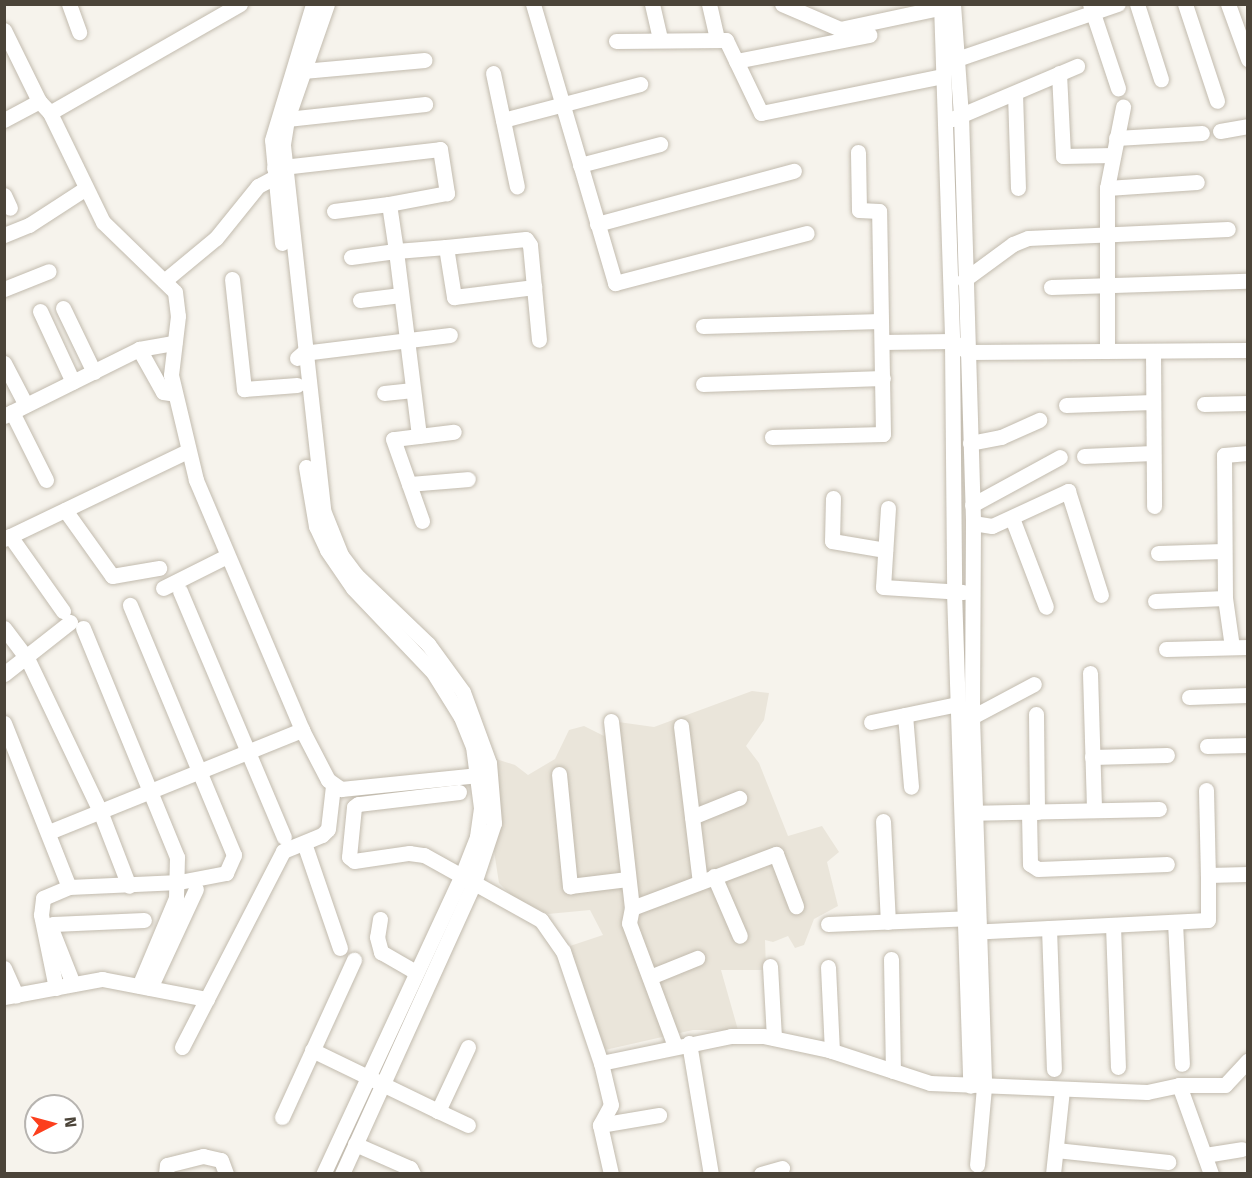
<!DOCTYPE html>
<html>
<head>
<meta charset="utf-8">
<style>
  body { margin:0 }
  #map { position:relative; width:1252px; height:1178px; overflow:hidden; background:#f6f3ec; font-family:"Fira Sans",sans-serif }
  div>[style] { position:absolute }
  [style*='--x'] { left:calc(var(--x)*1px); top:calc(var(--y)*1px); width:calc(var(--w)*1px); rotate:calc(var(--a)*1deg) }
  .residential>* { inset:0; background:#eae5da }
  .roads { filter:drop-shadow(0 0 2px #c2bbae) drop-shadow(0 0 2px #c2bbae) }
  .minor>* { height:15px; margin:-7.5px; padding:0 7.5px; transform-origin:7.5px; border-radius:7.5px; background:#fff }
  span { translate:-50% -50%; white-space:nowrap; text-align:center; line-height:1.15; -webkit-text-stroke:4.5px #fff; paint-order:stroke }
  .frame { position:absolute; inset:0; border:6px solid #4b4439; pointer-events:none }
  .north { position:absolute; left:24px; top:1094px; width:60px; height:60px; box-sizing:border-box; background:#fff; border:2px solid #b7b4b0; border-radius:50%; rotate:84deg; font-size:16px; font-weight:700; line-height:24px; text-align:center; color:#4b4439 }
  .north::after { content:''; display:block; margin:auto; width:21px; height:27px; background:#fc3f1d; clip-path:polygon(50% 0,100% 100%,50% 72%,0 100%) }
</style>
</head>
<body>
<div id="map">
  <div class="residential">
    <div style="clip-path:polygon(752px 691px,769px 693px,764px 720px,746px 746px,759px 763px,788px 836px,822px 826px,839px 852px,827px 862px,838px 906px,814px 919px,804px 945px,795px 948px,788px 936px,773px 942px,765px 940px,766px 970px,721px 970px,738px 1030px,693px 1030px,605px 1050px,590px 1021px,570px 946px,603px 935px,590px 910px,548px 914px,512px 896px,499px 883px,494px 851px,496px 759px,515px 765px,528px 775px,555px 759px,569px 730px,584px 726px,604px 736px,611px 721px,654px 727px)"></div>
  </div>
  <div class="roads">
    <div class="minor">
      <div style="--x:69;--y:4;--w:30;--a:70"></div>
      <div style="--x:240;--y:4;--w:219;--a:150.2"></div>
      <div style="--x:50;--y:113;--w:121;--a:64.1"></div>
      <div style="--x:103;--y:222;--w:100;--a:44.2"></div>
      <div style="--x:175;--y:292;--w:24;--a:83"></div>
      <div style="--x:178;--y:316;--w:59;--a:96.8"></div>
      <div style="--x:171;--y:375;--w:108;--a:76.6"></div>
      <div style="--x:196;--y:480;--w:272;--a:67"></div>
      <div style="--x:302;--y:730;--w:56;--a:62.5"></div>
      <div style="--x:328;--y:780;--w:16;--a:35"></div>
      <div style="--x:341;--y:789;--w:148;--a:-5.8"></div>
      <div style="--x:327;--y:4;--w:122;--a:109.2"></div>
      <div style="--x:287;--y:119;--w:26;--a:99"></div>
      <div style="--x:283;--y:145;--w:367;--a:83.7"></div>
      <div style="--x:323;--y:510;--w:48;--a:68.2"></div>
      <div style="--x:341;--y:555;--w:25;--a:53"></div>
      <div style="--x:356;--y:575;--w:100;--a:43.8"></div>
      <div style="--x:428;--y:644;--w:59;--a:53.9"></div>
      <div style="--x:463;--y:692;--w:76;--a:69.9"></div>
      <div style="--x:489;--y:763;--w:60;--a:85.2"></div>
      <div style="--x:494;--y:823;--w:63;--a:108.4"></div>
      <div style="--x:474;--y:883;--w:320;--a:114.4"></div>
      <div style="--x:533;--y:4;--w:291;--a:73.6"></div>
      <div style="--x:615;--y:283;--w:198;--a:-14.6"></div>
      <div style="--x:652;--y:4;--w:37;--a:77"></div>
      <div style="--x:709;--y:4;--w:36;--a:77"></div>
      <div style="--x:782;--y:4;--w:63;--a:23.3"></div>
      <div style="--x:840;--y:29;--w:110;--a:-12"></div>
      <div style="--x:941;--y:4;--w:337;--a:88.1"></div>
      <div style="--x:952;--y:341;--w:251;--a:89.5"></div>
      <div style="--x:954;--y:592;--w:494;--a:88.1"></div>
      <div style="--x:953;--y:4;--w:111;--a:85.9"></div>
      <div style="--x:961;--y:115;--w:408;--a:88.3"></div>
      <div style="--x:973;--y:523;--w:194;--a:90.3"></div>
      <div style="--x:972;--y:717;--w:370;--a:88.1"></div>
      <div style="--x:984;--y:1087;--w:78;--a:95.1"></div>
      <div style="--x:1090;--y:4;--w:89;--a:71.6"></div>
      <div style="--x:1137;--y:4;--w:79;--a:72.3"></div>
      <div style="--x:1185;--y:4;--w:102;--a:71.7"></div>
      <div style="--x:1228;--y:4;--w:59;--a:70"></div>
      <div style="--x:4;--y:30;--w:79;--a:63.8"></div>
      <div style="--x:39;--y:101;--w:16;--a:47"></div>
      <div style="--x:616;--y:41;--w:110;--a:-0.5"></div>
      <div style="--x:726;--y:40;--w:81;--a:64.4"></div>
      <div style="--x:761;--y:113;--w:186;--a:-11.5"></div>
      <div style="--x:957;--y:59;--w:170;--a:-18.9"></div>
      <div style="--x:736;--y:61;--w:136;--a:-11.1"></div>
      <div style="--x:303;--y:71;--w:122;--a:-5.2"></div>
      <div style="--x:493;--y:73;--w:116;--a:78.1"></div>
      <div style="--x:1059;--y:73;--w:83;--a:87.2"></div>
      <div style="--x:1063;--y:156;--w:50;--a:-1.1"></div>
      <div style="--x:1015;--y:93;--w:95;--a:88.2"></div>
      <div style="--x:287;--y:119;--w:139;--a:-6.2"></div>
      <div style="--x:952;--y:119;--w:136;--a:-23"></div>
      <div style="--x:4;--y:120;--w:40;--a:-28"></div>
      <div style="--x:503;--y:120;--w:142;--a:-14.7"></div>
      <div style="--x:1220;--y:131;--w:28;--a:-10"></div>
      <div style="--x:1116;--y:138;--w:86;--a:-3.3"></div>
      <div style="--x:580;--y:165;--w:83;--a:-14.7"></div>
      <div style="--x:274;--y:168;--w:167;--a:-6.5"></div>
      <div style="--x:440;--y:149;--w:45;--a:81"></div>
      <div style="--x:447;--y:193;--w:59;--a:169.3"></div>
      <div style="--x:389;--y:204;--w:48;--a:81.5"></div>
      <div style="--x:396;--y:251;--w:50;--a:-4.6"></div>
      <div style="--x:446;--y:247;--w:51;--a:80.9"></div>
      <div style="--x:454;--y:297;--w:81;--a:-7.1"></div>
      <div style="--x:534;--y:287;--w:53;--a:84.6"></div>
      <div style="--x:1107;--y:188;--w:90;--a:-3.8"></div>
      <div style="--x:4;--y:195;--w:14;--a:65"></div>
      <div style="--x:334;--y:211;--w:55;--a:-7.3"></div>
      <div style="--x:597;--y:224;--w:204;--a:-15.1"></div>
      <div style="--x:4;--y:235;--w:27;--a:-22"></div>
      <div style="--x:29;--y:225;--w:68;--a:-33"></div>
      <div style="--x:282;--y:243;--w:103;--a:-95.5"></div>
      <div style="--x:272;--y:140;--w:142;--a:-73.2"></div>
      <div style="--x:446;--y:247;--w:80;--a:-5.7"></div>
      <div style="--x:526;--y:239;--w:7;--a:56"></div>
      <div style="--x:530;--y:245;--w:42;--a:84.6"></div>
      <div style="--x:351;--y:257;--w:45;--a:-7.6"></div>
      <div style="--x:396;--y:251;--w:186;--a:82.9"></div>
      <div style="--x:419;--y:436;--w:26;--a:173"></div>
      <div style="--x:393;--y:439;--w:87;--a:70.5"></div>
      <div style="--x:232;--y:279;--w:111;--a:83.8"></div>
      <div style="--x:244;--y:389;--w:53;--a:-4.3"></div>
      <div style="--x:964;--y:280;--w:61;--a:-36.3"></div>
      <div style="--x:1013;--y:244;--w:16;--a:-22"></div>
      <div style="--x:1028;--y:238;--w:200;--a:-2.6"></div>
      <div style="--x:164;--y:281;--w:67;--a:-39.6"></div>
      <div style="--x:216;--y:238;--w:67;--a:-51.1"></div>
      <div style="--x:258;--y:186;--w:19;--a:-28"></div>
      <div style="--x:1051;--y:287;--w:196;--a:-1.8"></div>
      <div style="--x:4;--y:289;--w:48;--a:-21.8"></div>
      <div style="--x:360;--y:300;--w:41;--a:-7"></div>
      <div style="--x:63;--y:308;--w:71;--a:64.2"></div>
      <div style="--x:40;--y:311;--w:78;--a:65.1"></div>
      <div style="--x:703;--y:326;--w:178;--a:-1.6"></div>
      <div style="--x:882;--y:342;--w:70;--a:-0.8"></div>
      <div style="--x:952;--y:341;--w:19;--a:35"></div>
      <div style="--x:968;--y:352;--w:280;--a:-0.4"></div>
      <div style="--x:139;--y:349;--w:36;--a:-10"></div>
      <div style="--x:1107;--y:351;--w:163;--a:-90"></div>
      <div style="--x:1107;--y:188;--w:83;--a:-78.8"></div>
      <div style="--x:1153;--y:351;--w:155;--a:89.6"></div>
      <div style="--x:297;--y:358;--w:8;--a:-40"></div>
      <div style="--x:303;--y:353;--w:148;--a:-7"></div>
      <div style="--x:4;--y:363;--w:47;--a:62.4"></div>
      <div style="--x:703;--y:384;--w:180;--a:-1.9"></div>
      <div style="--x:384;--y:393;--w:29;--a:-6"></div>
      <div style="--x:1204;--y:404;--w:44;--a:-1.3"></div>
      <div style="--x:1066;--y:405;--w:87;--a:-2"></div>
      <div style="--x:12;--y:412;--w:76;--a:63.4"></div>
      <div style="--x:4;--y:416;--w:151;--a:-26.4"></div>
      <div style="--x:139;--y:349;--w:49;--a:60.8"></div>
      <div style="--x:163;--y:392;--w:12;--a:9"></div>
      <div style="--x:419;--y:436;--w:35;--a:-7"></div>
      <div style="--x:772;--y:437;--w:111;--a:-1.5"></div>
      <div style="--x:883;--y:434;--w:223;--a:-91"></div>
      <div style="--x:879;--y:211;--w:20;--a:-177"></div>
      <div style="--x:859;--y:210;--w:58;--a:-91"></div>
      <div style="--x:970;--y:443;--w:32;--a:-11"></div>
      <div style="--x:1001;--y:437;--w:42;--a:-24.1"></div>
      <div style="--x:1084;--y:456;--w:69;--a:-2.5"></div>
      <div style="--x:306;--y:467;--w:60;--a:80.4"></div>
      <div style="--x:316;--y:526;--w:26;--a:65"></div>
      <div style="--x:327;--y:550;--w:46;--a:55.6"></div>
      <div style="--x:353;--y:588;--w:116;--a:46.4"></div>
      <div style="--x:433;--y:672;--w:53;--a:58.1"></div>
      <div style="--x:461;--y:717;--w:31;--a:68"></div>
      <div style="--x:473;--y:746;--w:63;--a:82.6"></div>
      <div style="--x:481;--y:808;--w:29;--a:98"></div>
      <div style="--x:477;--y:837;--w:41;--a:111.5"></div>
      <div style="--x:462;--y:875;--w:330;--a:114.9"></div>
      <div style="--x:409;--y:484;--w:59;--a:-4.8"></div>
      <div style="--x:833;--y:498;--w:43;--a:91.3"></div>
      <div style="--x:832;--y:541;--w:54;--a:9.6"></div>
      <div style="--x:972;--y:505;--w:100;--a:-28.6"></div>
      <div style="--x:888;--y:508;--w:79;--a:93.6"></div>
      <div style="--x:883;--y:587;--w:80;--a:3.6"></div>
      <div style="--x:65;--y:510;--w:81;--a:54.5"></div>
      <div style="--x:112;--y:576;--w:48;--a:-9.7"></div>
      <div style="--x:1012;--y:518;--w:95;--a:69.1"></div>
      <div style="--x:973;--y:523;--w:19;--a:9"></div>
      <div style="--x:992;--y:526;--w:84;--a:-24.7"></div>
      <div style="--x:1068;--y:491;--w:109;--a:72.4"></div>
      <div style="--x:10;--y:536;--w:92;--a:54.8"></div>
      <div style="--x:4;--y:539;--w:204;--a:-25.6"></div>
      <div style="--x:1158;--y:553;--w:65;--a:-1.8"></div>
      <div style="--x:163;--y:588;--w:72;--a:-26.6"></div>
      <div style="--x:180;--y:591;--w:267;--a:67.1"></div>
      <div style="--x:1155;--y:601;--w:70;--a:-2.5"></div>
      <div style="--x:4;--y:628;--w:38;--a:53"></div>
      <div style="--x:27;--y:658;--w:170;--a:64.5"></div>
      <div style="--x:100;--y:811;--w:80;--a:68.9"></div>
      <div style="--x:83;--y:628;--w:248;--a:67.7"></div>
      <div style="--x:177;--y:857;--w:41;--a:91.4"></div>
      <div style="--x:176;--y:898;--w:95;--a:112.8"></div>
      <div style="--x:1232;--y:647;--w:49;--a:-98.1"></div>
      <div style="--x:1225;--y:598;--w:143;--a:-90.4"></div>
      <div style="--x:1224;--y:455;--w:24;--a:-5"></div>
      <div style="--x:1166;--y:649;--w:82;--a:-1.4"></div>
      <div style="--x:1090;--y:673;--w:137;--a:88.3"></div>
      <div style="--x:4;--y:674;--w:84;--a:-38.2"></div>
      <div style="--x:1189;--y:697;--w:59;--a:-1.9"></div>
      <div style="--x:1036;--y:714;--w:98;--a:89.4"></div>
      <div style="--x:905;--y:715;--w:72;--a:85.2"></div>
      <div style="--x:972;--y:717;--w:70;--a:-28"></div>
      <div style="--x:611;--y:721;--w:188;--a:83.6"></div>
      <div style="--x:871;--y:722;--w:89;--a:-11.7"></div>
      <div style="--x:4;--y:723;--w:176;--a:68.4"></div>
      <div style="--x:681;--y:726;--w:157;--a:83.1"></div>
      <div style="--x:1207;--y:746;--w:41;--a:-1.4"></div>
      <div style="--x:1092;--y:757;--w:75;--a:-1.5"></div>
      <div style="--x:559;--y:774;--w:113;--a:84.4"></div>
      <div style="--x:570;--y:886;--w:58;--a:-6.9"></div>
      <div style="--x:1206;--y:790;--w:85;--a:88.7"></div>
      <div style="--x:459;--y:792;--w:102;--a:173.2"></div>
      <div style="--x:358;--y:804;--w:5;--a:143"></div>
      <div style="--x:354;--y:807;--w:50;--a:95.7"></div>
      <div style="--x:349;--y:857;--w:6;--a:39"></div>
      <div style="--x:354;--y:861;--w:56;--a:-8.3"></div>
      <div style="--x:409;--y:853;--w:15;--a:8"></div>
      <div style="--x:424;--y:855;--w:134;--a:29.1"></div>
      <div style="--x:541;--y:920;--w:38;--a:55"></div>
      <div style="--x:563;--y:951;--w:118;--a:71.3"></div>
      <div style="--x:601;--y:1063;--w:133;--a:-11.7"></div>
      <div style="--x:731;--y:1036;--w:32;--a:0"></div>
      <div style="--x:763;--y:1036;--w:67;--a:12"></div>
      <div style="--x:829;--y:1050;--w:106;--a:18.1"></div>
      <div style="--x:930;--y:1083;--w:217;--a:2.4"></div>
      <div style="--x:1147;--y:1092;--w:33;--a:-12"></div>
      <div style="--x:1179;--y:1085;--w:46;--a:0"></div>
      <div style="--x:1225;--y:1085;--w:34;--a:-47"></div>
      <div style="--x:1029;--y:812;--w:52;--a:88.9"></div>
      <div style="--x:1030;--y:864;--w:9;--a:32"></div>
      <div style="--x:1038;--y:869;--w:129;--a:-2.2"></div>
      <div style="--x:964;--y:813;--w:195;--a:-1.2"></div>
      <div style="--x:692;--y:817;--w:51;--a:-22"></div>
      <div style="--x:883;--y:821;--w:101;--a:87.2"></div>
      <div style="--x:49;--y:832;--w:273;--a:-22"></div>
      <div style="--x:304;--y:843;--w:111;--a:71.1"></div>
      <div style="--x:714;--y:876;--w:65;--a:66.6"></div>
      <div style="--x:380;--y:919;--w:18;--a:99"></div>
      <div style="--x:377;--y:937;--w:16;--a:75"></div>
      <div style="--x:381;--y:952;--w:39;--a:30"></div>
      <div style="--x:1175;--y:922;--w:142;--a:87.2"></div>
      <div style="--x:828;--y:924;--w:145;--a:-2.4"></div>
      <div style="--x:1113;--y:925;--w:142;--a:88"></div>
      <div style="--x:1049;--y:928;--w:141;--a:88"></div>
      <div style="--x:969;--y:932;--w:239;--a:-2.9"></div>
      <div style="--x:1208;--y:920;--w:45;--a:-90"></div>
      <div style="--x:1208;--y:875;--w:40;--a:-1.4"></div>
      <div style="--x:891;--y:959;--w:112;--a:89"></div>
      <div style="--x:770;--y:966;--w:72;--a:86.8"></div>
      <div style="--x:828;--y:967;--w:84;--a:87.3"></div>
      <div style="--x:4;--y:968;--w:30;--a:66"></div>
      <div style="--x:650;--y:977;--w:51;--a:-22"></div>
      <div style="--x:73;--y:984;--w:57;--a:-111.6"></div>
      <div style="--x:52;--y:931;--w:7;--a:-82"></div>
      <div style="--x:53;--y:924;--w:91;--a:-2.5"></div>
      <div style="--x:56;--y:988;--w:75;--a:-101.6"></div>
      <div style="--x:41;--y:915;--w:17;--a:-83"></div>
      <div style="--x:43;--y:898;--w:28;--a:-23"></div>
      <div style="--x:69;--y:887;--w:110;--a:-2.6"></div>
      <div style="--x:179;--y:882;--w:48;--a:-10.8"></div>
      <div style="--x:226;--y:873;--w:20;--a:-66"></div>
      <div style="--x:234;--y:855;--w:271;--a:-112.6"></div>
      <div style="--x:150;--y:988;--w:109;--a:-65.1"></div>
      <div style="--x:4;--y:997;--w:100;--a:-10.4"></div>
      <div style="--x:102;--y:979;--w:107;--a:10.8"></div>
      <div style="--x:689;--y:1043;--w:133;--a:80.5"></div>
      <div style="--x:675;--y:1046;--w:131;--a:-110.5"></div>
      <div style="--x:629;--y:923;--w:15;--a:-79"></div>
      <div style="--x:632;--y:908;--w:154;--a:-20.6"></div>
      <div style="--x:776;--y:854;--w:56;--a:69"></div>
      <div style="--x:182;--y:1047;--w:220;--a:-62.7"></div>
      <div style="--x:283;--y:851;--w:42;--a:-22.3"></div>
      <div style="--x:322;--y:835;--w:8;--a:-45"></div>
      <div style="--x:328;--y:829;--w:43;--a:-83.4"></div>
      <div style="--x:468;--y:1047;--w:71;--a:115.1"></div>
      <div style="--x:438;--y:1111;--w:33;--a:25"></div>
      <div style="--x:312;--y:1050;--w:140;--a:25.8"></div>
      <div style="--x:601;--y:1063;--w:43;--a:76.6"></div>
      <div style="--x:611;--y:1105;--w:23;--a:119"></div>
      <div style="--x:600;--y:1125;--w:50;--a:77.3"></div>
      <div style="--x:1179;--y:1085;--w:95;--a:70.2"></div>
      <div style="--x:282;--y:1117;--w:173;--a:-65.4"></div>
      <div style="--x:600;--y:1125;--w:60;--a:-9.6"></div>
      <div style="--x:355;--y:1144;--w:60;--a:23.6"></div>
      <div style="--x:410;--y:1168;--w:7;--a:63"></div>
      <div style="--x:1056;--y:1150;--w:113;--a:6.1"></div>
      <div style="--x:1205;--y:1155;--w:37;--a:-9"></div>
      <div style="--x:166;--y:1174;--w:9;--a:-84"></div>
      <div style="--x:167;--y:1165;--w:37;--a:-14"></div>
      <div style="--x:203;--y:1156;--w:18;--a:13"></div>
      <div style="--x:221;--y:1160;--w:15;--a:70"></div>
      <div style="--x:761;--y:1174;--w:22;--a:-16"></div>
      <div style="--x:1053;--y:1174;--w:84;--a:-83.9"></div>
    </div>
  </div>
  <div class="frame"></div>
  <div class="north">N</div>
</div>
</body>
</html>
